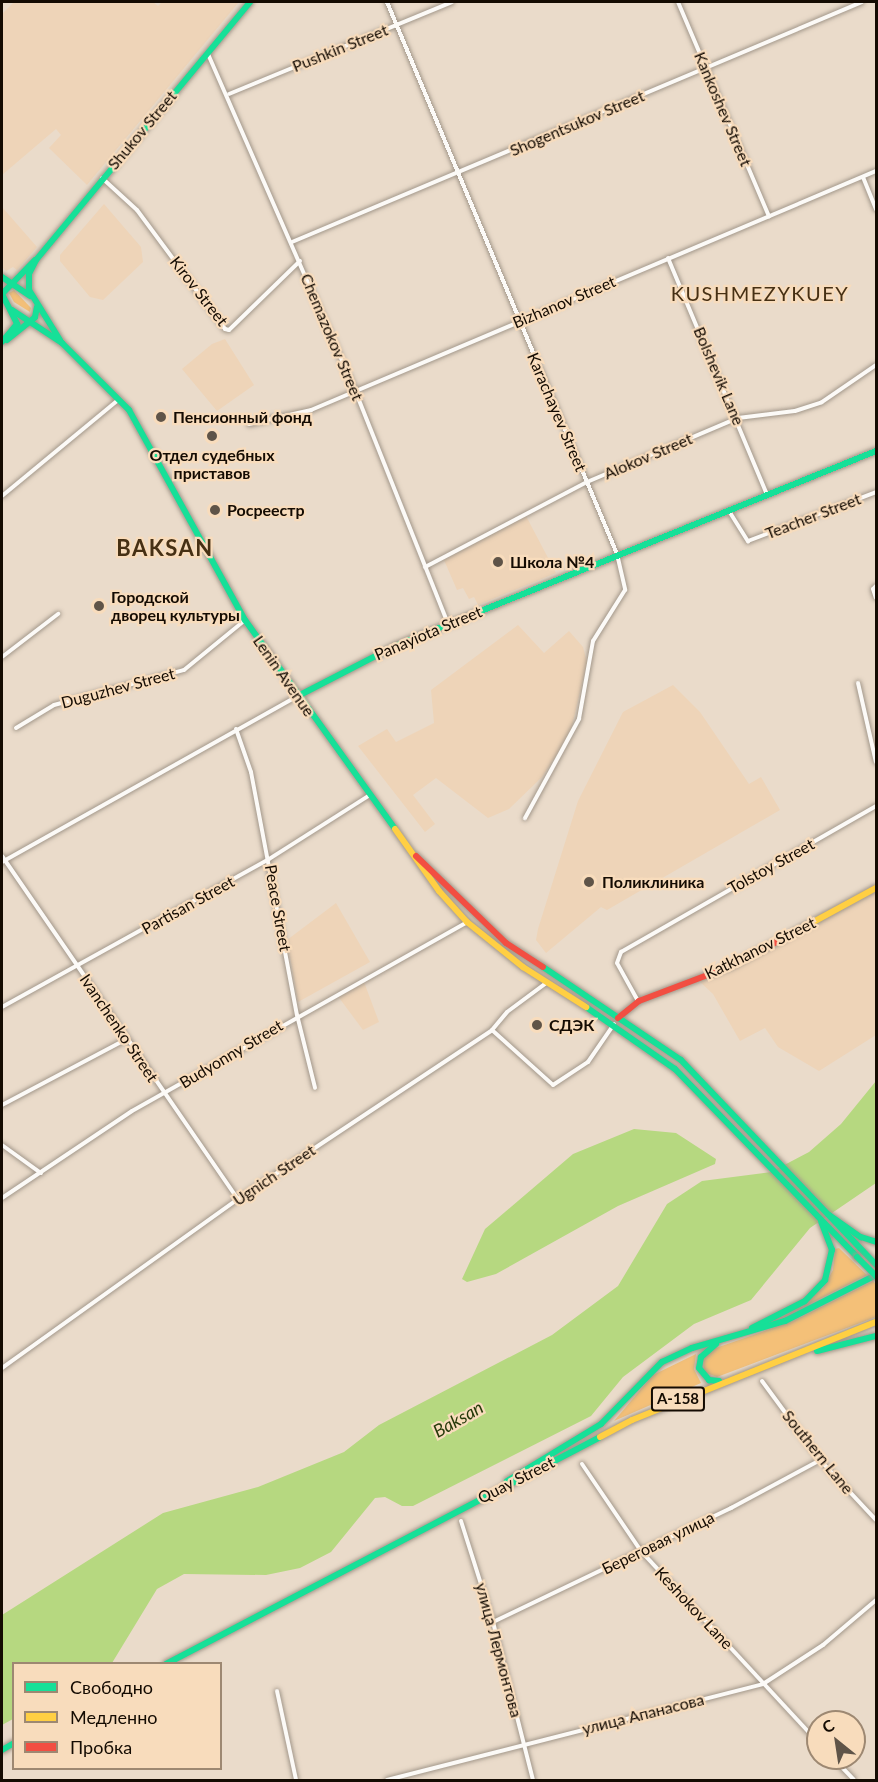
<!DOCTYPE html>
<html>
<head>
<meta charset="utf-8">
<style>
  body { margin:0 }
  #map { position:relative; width:878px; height:1782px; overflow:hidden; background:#eadbca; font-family:Lato,sans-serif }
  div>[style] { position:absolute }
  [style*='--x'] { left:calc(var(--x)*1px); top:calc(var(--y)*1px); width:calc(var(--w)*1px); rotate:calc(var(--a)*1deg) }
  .built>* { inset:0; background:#eed4b8 }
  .green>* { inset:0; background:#f4c078 }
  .water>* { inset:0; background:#b6d880 }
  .roads { filter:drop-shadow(0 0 2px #a2978a) drop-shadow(0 0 2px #a2978a) }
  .street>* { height:4px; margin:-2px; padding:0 2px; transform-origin:2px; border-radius:2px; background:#fcfaf7 }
  .fast>* { height:6px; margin:-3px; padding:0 3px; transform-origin:3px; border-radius:3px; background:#16e098 }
  .slow>* { height:6px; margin:-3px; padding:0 3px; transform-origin:3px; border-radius:3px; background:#ffcf43 }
  .jam>* { height:6px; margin:-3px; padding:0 3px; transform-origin:3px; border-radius:3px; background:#f24e42 }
  .bridges { filter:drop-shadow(0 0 2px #a2978a) drop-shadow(0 0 2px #a2978a) }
  .fast-bridge>* { height:6px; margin:-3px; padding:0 3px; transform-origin:3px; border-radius:3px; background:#16e098 }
  .dots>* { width:16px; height:16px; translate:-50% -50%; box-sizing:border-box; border:3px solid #f8dcbc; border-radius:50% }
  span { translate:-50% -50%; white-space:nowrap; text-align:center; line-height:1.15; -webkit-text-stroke:4.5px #f8dcbc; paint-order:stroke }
  .shield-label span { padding:2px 4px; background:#f8dcbc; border:2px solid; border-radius:4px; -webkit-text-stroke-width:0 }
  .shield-label { font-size:15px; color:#140b02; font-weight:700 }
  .street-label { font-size:16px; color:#140b02 }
  .poi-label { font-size:16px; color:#140b02; font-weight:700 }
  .left { translate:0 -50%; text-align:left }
  .water-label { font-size:18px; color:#253909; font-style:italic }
  .quarter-label { font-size:20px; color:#463014; letter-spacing:1.5px }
  .district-label { font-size:22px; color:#463014; font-weight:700; letter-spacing:1.5px }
  .frame { position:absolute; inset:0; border:3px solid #140b02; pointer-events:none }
  .legend { position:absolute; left:12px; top:1662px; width:210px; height:108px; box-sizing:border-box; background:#f8dcbc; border:2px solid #9d8872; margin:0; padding:8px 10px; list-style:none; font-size:18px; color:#140b02 }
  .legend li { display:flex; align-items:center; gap:12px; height:30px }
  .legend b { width:30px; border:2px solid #9d8872 }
  .north { position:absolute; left:806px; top:1710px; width:60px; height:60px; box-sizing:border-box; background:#f8dcbc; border:2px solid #9d8872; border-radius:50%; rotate:330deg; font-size:16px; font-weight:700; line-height:24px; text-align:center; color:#140b02 }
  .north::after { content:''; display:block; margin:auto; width:21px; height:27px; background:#5f5448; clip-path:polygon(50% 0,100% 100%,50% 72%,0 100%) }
</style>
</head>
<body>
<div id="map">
  <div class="built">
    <div style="clip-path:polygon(14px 2px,153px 2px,158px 6px,162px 2px,239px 2px,87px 185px,49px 148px,61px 135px,56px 129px,2px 175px,2px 14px)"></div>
    <div style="clip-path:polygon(104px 204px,141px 247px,143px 262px,103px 300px,90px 297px,60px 261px,60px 255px)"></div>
    <div style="clip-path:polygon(2px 207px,37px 247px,17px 270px,13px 267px,6px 271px,2px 267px)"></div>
    <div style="clip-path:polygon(225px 339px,254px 385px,217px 411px,182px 369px,212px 344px)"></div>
    <div style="clip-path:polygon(526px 516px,556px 573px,478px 605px,474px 597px,469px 599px,463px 588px,457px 590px,444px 560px)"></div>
    <div style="clip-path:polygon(518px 625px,544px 653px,569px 631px,583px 647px,587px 662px,570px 735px,542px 777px,509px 809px,488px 818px,436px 778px,413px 795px,435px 824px,425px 832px,358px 746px,387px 729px,396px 742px,434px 723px,431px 690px)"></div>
    <div style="clip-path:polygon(673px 685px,700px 712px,749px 784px,761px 777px,780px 810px,607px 910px,601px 907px,546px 953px,536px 940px,538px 929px,578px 801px,623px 712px)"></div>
    <div style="clip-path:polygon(876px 888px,876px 1035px,819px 1071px,778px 1047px,765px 1028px,740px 1041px,713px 994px,697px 979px,731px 966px)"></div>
    <div style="clip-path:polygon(336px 903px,370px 962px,298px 1002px,287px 940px)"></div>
    <div style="clip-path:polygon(364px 982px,379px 1022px,363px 1030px,337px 995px)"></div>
  </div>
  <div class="green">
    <div style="clip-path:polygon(14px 290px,31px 308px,30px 312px,14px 302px,9px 293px)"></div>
    <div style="clip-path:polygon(839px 1248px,867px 1275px,780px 1319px,823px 1288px,833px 1270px,835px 1249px)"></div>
    <div style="clip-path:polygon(873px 1281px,876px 1284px,876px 1317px,717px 1377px,704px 1372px,703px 1358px,713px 1349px,793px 1321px)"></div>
    <div style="clip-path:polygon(696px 1354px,694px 1369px,701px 1383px,614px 1421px,653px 1375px)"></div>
  </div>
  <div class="water">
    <div style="clip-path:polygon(876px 1081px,876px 1183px,810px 1228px,751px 1300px,694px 1324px,623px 1377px,591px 1416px,413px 1506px,402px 1506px,385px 1497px,375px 1498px,331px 1552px,300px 1568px,266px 1575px,184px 1574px,157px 1589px,112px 1663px,14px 1664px,13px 1719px,2px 1725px,2px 1615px,163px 1513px,258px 1487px,344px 1452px,379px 1425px,552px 1335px,618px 1286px,667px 1204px,702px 1181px,771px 1172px,809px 1152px,841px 1124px)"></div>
    <div style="clip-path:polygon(634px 1129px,676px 1133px,716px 1159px,715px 1164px,618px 1206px,496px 1274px,467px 1282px,462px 1279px,485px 1229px,573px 1154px)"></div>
  </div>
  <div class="roads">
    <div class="street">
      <div style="--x:387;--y:2;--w:598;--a:67.38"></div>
      <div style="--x:617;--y:554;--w:37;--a:77"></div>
      <div style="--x:625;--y:590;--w:60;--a:122.1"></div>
      <div style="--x:593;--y:641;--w:79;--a:100.2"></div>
      <div style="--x:579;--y:719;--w:113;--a:118.6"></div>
      <div style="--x:678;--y:2;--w:233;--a:67"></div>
      <div style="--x:208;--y:54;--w:367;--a:66.4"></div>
      <div style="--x:355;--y:390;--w:252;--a:68.3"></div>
      <div style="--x:229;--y:94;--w:241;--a:-22.4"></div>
      <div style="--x:863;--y:177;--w:35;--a:68"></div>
      <div style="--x:102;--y:178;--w:47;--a:42.4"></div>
      <div style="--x:137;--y:210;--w:148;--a:53.5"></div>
      <div style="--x:225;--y:329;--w:4;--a:14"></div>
      <div style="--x:229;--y:330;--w:99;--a:-44.2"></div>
      <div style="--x:292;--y:242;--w:618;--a:-22.83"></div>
      <div style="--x:668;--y:258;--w:257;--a:67.3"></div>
      <div style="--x:249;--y:424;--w:64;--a:-12.7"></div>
      <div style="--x:311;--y:410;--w:613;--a:-22.93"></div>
      <div style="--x:2;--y:496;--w:151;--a:-39.6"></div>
      <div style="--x:729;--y:511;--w:36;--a:58"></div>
      <div style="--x:748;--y:541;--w:137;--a:-20.9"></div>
      <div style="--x:425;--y:567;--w:183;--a:-27.7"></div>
      <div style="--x:587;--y:482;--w:164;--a:-23"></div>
      <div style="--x:738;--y:418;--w:57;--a:-7"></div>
      <div style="--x:795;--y:411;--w:28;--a:-18"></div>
      <div style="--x:822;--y:402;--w:65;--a:-34.4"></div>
      <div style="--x:876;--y:586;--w:4;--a:135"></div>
      <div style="--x:873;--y:589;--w:9;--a:72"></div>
      <div style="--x:2;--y:657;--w:71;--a:-37.5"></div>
      <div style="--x:858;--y:683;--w:81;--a:77.2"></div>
      <div style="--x:16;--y:728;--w:44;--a:-31.2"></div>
      <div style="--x:54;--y:705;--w:135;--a:-15.1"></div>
      <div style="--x:184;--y:670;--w:79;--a:-39.3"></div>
      <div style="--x:236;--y:729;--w:46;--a:70.8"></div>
      <div style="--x:251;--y:772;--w:247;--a:79.3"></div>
      <div style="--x:297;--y:1015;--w:75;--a:76.1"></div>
      <div style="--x:2;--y:856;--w:416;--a:55.5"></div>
      <div style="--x:2;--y:862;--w:339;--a:-29.3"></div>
      <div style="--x:638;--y:1001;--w:43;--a:-118.9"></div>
      <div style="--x:617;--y:963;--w:12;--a:-70"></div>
      <div style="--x:621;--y:952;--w:294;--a:-29.8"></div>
      <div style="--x:2;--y:1007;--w:305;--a:-29"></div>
      <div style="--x:269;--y:859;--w:120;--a:-32.4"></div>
      <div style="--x:492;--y:1030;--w:82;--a:42"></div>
      <div style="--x:553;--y:1085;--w:42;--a:-33.3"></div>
      <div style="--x:588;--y:1062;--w:46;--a:-55.6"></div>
      <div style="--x:2;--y:1105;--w:139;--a:-27.9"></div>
      <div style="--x:2;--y:1145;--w:48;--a:35.7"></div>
      <div style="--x:2;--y:1198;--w:156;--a:-33.8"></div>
      <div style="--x:132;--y:1111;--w:385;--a:-29.4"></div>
      <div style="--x:2;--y:1368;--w:290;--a:-35.6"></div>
      <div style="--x:238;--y:1199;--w:305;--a:-33.6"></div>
      <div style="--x:492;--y:1030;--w:23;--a:-50"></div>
      <div style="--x:507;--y:1012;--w:49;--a:-36.6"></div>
      <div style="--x:762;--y:1381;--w:98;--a:53.7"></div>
      <div style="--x:820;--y:1460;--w:82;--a:47"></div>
      <div style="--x:582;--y:1464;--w:105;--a:55.9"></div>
      <div style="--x:641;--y:1551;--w:260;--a:47.2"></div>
      <div style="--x:461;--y:1521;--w:106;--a:72.4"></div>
      <div style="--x:493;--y:1622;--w:163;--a:75.8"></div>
      <div style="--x:493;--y:1622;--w:264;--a:-25.6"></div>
      <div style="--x:731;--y:1508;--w:101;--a:-28.3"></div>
      <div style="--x:277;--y:1691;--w:91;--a:77.9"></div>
      <div style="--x:833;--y:1758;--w:30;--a:46"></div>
      <div style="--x:387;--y:1780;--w:388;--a:-14.3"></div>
      <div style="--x:763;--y:1684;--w:72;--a:-33"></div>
      <div style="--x:823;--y:1645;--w:70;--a:-40.3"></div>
    </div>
    <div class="fast">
      <div style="--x:2;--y:277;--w:34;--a:34"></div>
      <div style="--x:2;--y:294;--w:34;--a:63"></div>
      <div style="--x:17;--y:324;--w:23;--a:130"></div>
      <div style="--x:2;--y:294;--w:47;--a:-45.9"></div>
      <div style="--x:12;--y:310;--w:60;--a:33.4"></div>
      <div style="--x:62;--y:343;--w:95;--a:45"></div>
      <div style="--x:129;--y:410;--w:240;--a:61.1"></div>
      <div style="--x:245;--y:620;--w:257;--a:54.3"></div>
      <div style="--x:7;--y:340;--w:36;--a:-39"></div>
      <div style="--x:35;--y:317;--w:10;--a:-79"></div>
      <div style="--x:60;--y:340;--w:59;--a:-121.8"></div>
      <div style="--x:29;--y:290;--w:16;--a:-90"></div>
      <div style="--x:29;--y:274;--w:16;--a:-63"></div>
      <div style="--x:36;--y:260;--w:335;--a:-50.3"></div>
      <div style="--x:298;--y:696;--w:111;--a:-27.3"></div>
      <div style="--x:397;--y:645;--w:517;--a:-22.05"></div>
      <div style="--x:543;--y:967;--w:166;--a:34"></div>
      <div style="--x:681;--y:1060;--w:283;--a:46.4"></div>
      <div style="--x:586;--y:1007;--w:108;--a:34.9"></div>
      <div style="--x:675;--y:1069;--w:262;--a:45.9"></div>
      <div style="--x:829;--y:1215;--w:39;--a:35"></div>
      <div style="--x:861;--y:1237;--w:16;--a:18"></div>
      <div style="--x:752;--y:1328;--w:59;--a:-27"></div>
      <div style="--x:805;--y:1301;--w:29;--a:-46"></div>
      <div style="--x:825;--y:1280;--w:31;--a:-77"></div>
      <div style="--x:832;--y:1250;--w:30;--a:-111"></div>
      <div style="--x:716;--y:1344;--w:20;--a:139"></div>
      <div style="--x:701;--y:1357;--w:11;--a:100"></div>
      <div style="--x:699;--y:1368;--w:16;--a:50"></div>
      <div style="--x:709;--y:1380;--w:10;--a:6"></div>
      <div style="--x:817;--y:1351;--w:61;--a:-14.3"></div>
      <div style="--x:507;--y:1481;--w:110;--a:-31.2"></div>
      <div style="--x:601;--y:1424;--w:87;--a:-45.5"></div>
      <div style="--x:662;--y:1362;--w:33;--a:-25"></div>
      <div style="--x:692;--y:1348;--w:97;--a:-16.2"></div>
      <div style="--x:785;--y:1321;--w:102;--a:-26.8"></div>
      <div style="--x:166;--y:1664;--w:490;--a:-27.6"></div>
      <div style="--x:2;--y:1750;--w:14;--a:-30"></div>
    </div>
    <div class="slow">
      <div style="--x:395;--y:829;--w:76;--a:54.6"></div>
      <div style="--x:439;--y:891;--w:42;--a:47.9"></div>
      <div style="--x:467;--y:922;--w:72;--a:38.8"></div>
      <div style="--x:523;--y:967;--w:75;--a:32.4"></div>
      <div style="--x:782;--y:939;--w:107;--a:-28.5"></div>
      <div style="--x:600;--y:1437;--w:36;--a:-28"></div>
      <div style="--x:632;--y:1420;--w:263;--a:-21.9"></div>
    </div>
    <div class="jam">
      <div style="--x:416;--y:856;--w:125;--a:44"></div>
      <div style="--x:506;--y:943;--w:44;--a:33"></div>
      <div style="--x:618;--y:1018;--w:27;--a:-39"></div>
      <div style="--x:639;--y:1001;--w:98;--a:-20.8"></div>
      <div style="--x:731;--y:966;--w:58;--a:-27.9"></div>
    </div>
  </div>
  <div class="bridges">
    <div class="fast-bridge">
      <div style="--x:857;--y:1257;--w:27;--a:45"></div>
    </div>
  </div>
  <div class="dots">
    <div style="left:161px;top:417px;background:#5f5448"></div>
    <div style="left:212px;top:436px;background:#5f5448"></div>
    <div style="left:215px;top:510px;background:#5f5448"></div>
    <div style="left:498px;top:562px;background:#5f5448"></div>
    <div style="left:99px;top:606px;background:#5f5448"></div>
    <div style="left:589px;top:882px;background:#5f5448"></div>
    <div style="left:537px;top:1025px;background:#5f5448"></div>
  </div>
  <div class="shield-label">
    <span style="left:678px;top:1399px">А-158</span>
  </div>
  <div class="street-label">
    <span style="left:340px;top:48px;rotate:-22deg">Pushkin Street</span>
    <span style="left:723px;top:109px;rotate:67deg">Kankoshev Street</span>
    <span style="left:577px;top:123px;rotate:-23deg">Shogentsukov Street</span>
    <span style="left:142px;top:130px;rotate:-50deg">Shukov Street</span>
    <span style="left:199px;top:291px;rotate:52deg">Kirov Street</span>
    <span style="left:564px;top:302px;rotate:-23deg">Bizhanov Street</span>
    <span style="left:332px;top:337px;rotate:67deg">Chemazokov Street</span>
    <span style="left:719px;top:376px;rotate:67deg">Bolshevik Lane</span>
    <span style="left:557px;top:412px;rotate:67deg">Karachayev Street</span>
    <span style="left:648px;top:456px;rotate:-23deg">Alokov Street</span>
    <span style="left:813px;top:516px;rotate:-21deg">Teacher Street</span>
    <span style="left:428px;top:633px;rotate:-23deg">Panayiota Street</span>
    <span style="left:284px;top:676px;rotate:55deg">Lenin Avenue</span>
    <span style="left:118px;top:688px;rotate:-15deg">Duguzhev Street</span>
    <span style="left:771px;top:866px;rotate:-29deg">Tolstoy Street</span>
    <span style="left:188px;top:905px;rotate:-29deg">Partisan Street</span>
    <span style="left:278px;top:908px;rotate:80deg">Peace Street</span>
    <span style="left:760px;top:948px;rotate:-26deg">Katkhanov Street</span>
    <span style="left:119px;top:1028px;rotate:56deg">Ivanchenko Street</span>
    <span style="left:231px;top:1054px;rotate:-31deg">Budyonny Street</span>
    <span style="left:274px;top:1175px;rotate:-34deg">Ugnich Street</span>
    <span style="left:818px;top:1452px;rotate:51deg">Southern Lane</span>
    <span style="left:516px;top:1480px;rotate:-27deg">Quay Street</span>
    <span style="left:658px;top:1543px;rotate:-26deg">Береговая улица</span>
    <span style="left:694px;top:1608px;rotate:47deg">Keshokov Lane</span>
    <span style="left:499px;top:1650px;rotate:75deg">улица Лермонтова</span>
    <span style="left:643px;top:1714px;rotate:-14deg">улица Апанасова</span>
  </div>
  <div class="poi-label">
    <span class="left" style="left:173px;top:417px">Пенсионный фонд</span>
    <span style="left:212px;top:464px">Отдел судебных<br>приставов</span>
    <span class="left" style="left:227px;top:510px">Росреестр</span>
    <span class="left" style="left:510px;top:562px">Школа №4</span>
    <span class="left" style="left:111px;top:606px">Городской<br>дворец культуры</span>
    <span class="left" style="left:602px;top:882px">Поликлиника</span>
    <span class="left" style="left:549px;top:1025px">СДЭК</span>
  </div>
  <div class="water-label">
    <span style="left:458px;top:1419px;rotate:-30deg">Baksan</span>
  </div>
  <div class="quarter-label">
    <span style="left:760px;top:293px">KUSHMEZYKUEY</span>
  </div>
  <div class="district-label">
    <span style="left:165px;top:548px">BAKSAN</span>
  </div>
  <div class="frame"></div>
  <ul class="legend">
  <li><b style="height:8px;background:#16e098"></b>Свободно</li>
  <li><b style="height:8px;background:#ffcf43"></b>Медленно</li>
  <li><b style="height:8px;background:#f24e42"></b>Пробка</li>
  </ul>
  <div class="north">С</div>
</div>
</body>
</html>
